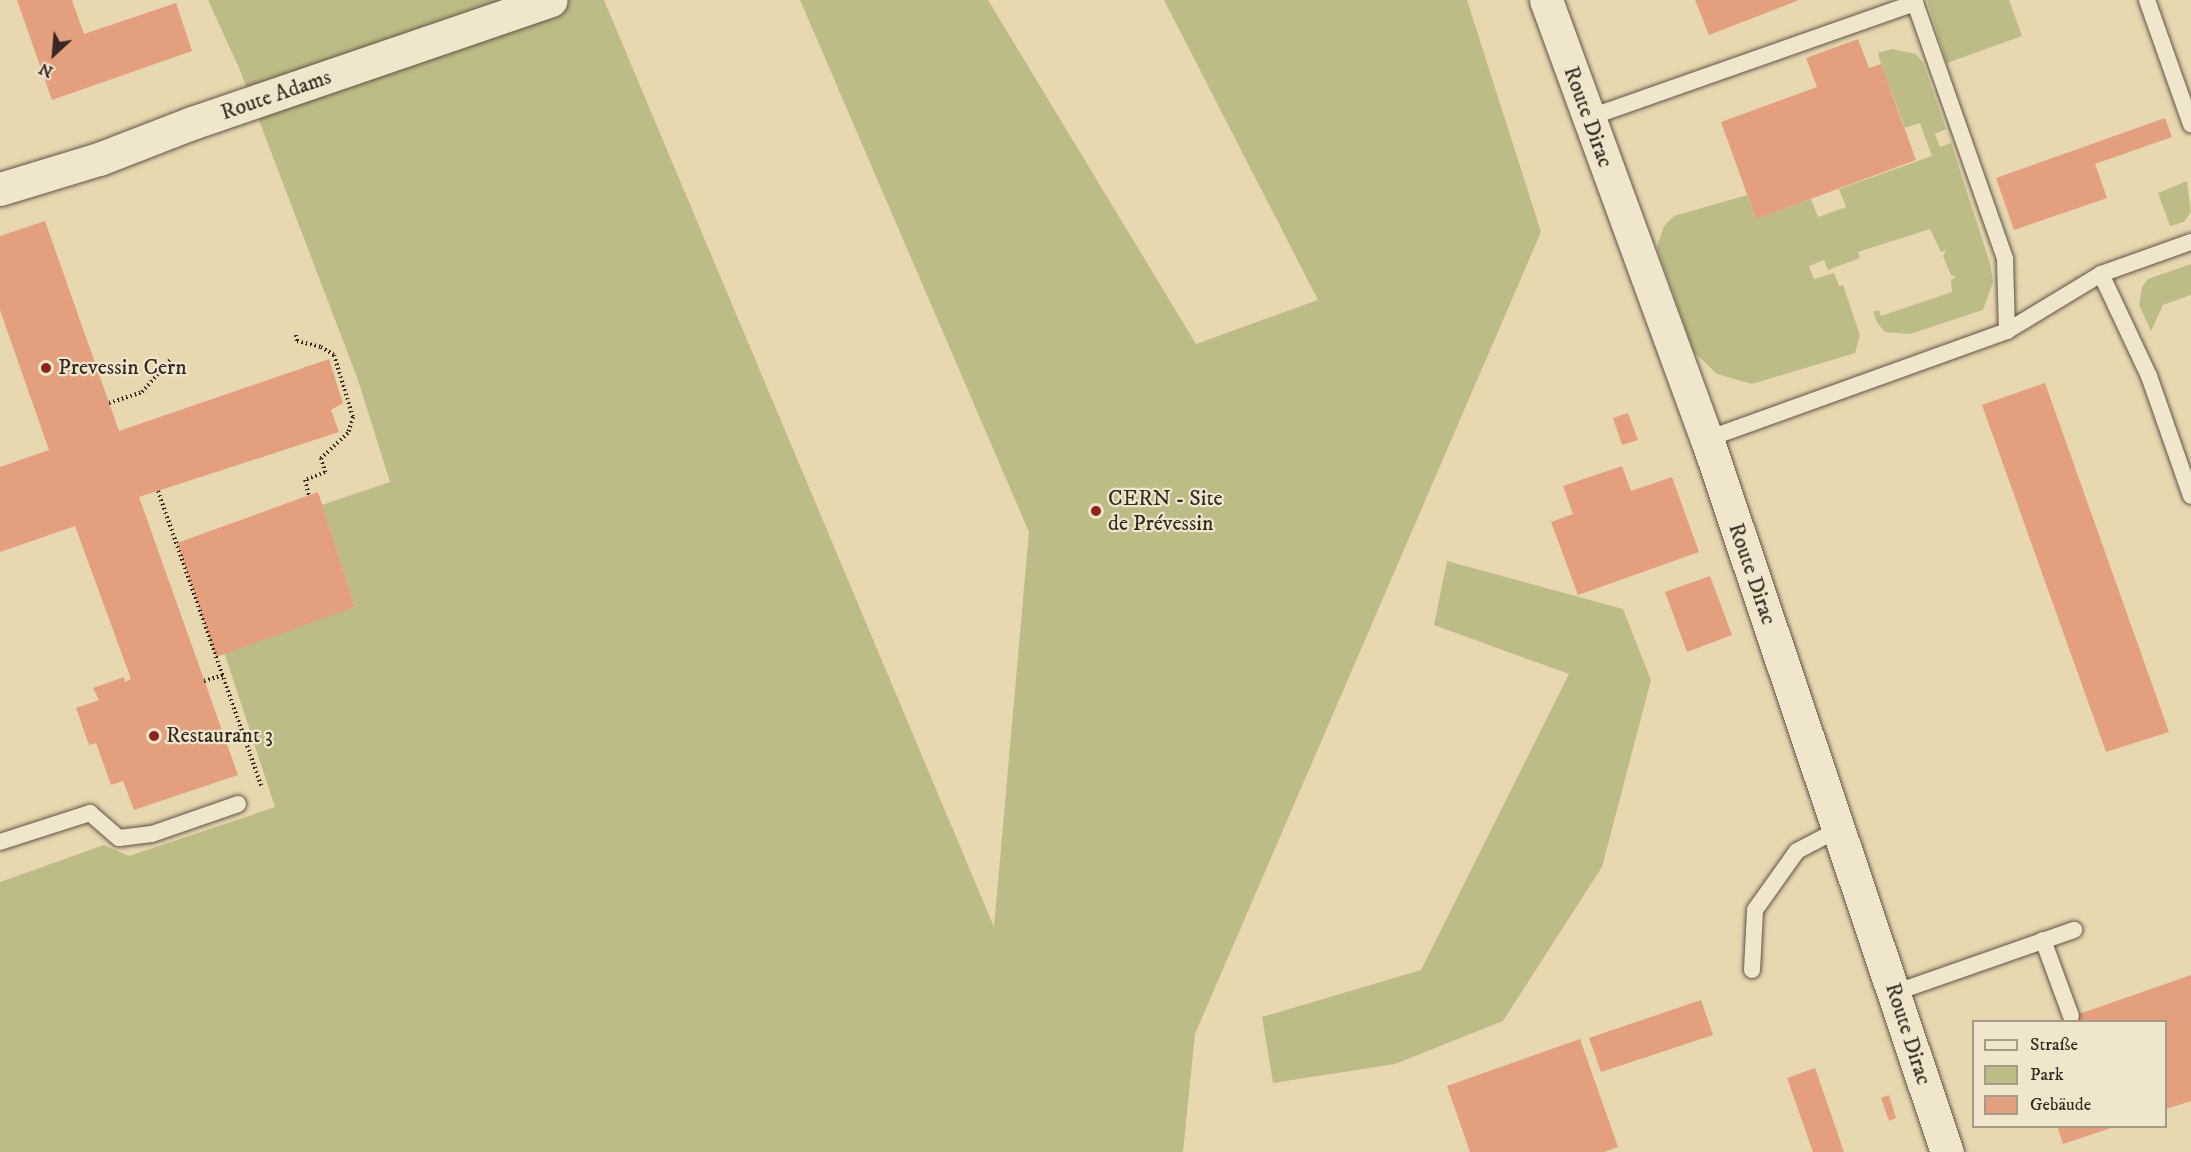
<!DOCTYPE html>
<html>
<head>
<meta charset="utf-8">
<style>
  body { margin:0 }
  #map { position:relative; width:2191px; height:1152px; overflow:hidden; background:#e7d8b0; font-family:"IM FELL DW Pica",serif }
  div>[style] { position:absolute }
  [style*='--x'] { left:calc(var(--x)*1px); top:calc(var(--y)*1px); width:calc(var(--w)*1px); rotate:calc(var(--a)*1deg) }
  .green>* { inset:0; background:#bebc86 }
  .building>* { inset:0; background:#e4a07e }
  .path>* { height:4px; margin-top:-2px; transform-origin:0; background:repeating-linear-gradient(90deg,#362822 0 1.5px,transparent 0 4.5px) }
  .roads { filter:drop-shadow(0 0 2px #625446) drop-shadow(0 0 2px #625446) }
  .lane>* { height:16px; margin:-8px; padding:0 8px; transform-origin:8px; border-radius:8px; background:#efe6cc }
  .street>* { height:33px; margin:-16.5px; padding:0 16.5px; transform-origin:16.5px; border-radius:16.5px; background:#efe6cc }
  .dots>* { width:16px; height:16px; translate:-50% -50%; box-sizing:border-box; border:3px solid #efe6cc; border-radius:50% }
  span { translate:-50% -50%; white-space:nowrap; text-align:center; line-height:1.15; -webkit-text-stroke:4.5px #efe6cc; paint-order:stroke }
  .street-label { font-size:22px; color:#362822 }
  .poi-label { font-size:22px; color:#362822 }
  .left { translate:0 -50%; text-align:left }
  .legend { position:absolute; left:1972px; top:1020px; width:195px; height:108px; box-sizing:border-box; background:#efe6cc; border:2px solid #a59a88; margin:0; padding:8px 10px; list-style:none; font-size:18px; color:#362822 }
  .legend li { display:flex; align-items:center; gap:12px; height:30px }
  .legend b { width:30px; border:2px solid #a59a88 }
  .north { position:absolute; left:24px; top:24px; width:60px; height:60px; -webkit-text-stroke:4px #efe6cc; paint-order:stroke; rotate:206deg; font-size:16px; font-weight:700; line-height:24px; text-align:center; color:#362822 }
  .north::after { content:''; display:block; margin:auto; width:21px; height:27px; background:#362822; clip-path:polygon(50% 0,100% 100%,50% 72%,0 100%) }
</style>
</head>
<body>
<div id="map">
  <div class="green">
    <div style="clip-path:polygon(208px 0,604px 0,994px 927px,1029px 532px,800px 0,988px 0,1196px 344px,1318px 300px,1164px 0,1467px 0,1541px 232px,1195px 1034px,1183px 1152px,0 1152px,0 882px,104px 845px,129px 856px,275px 807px,224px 652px,355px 607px,322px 505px,390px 482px,358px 380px,239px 68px)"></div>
    <div style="clip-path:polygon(1927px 0,2009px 0,2022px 36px,1947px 63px)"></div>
    <div style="clip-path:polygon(1892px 49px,1916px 54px,1923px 63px,1946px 129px,1935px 134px,1940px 147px,1951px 143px,1990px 263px,1993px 282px,1983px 310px,1910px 334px,1885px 332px,1878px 324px,1873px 312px,1879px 310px,1881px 316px,1952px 292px,1951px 280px,1956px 277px,1951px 275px,1943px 256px,1946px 250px,1941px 252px,1930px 229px,1858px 252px,1860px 258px,1828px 270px,1824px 260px,1809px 266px,1814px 279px,1834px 273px,1839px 286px,1843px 285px,1860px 335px,1855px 353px,1752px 384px,1717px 374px,1694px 352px,1657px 247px,1664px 226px,1674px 216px,1747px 195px,1756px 219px,1811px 199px,1818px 217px,1846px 207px,1839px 189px,1932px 156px,1920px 123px,1905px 128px,1881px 64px,1878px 53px)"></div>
    <div style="clip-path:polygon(2187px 181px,2191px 212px,2184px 222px,2170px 226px,2158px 193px)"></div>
    <div style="clip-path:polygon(2191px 264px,2191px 295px,2163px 305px,2151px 331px,2139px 305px,2142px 287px,2148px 279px)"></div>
    <div style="clip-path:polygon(1447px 561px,1623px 609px,1651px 680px,1602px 867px,1503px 1021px,1395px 1064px,1273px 1083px,1262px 1017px,1421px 970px,1569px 674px,1434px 625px)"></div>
  </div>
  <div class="building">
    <div style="clip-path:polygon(17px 0,72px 0,84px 34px,176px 3px,192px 51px,52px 100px)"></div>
    <div style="clip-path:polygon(1695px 0,1799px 0,1709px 35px)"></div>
    <div style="clip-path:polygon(1858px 39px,1869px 68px,1881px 64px,1916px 160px,1756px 219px,1721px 122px,1817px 87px,1806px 58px)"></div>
    <div style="clip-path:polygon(2165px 118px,2172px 137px,2095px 164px,2107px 198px,2014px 230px,1996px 178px)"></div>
    <div style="clip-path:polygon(45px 221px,119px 431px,329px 359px,343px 403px,331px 410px,339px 432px,139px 497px,238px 775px,134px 810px,123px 781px,111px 785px,96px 743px,89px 745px,76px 708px,99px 700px,93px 688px,124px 677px,125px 682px,131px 679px,75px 526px,0 552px,0 467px,49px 450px,0 310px,0 236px)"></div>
    <div style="clip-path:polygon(2045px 383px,2169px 732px,2106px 752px,1982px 405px)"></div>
    <div style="clip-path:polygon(1628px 413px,1638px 440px,1622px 445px,1613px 418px)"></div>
    <div style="clip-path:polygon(1622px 466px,1631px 491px,1672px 477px,1699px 552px,1578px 595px,1551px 522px,1573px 514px,1563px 486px)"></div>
    <div style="clip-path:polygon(318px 492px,355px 607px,216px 657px,177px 543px)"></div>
    <div style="clip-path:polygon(1710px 576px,1732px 635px,1687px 652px,1665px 592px)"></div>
    <div style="clip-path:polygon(2191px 975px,2191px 1101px,2166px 1109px,2166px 1022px,2056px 1022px)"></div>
    <div style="clip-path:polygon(1701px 1000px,1713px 1035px,1601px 1072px,1589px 1038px)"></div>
    <div style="clip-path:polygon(1580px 1039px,1618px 1147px,1604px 1152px,1470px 1152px,1447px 1086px)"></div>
    <div style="clip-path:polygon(1815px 1068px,1844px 1152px,1813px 1152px,1787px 1078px)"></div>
    <div style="clip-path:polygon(1889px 1095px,1896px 1118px,1889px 1121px,1881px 1098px)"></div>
    <div style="clip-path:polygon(2057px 1126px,2114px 1126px,2114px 1127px,2063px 1144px)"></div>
  </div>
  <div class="path">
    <div style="--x:296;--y:335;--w:6;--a:81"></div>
    <div style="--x:297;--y:341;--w:25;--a:14"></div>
    <div style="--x:321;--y:347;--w:15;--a:32"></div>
    <div style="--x:334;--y:355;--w:65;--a:73"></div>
    <div style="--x:353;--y:417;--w:17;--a:107"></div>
    <div style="--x:348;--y:433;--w:37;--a:137"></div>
    <div style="--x:321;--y:458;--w:15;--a:74"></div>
    <div style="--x:325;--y:472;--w:22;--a:158"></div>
    <div style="--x:305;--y:480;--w:16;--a:76"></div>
    <div style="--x:109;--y:403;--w:35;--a:-18"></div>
    <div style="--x:142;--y:392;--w:43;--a:-48.8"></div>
    <div style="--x:158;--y:491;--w:315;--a:70.7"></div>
    <div style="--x:204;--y:681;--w:21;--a:-17"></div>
  </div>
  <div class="roads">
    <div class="lane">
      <div style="--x:1914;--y:0;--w:275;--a:70.6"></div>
      <div style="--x:2005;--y:259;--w:72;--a:88.4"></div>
      <div style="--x:2147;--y:0;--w:132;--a:70.5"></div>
      <div style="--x:1588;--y:118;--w:347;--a:-19.4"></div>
      <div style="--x:2101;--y:274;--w:113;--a:64.8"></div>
      <div style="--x:2149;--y:376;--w:127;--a:70.7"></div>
      <div style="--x:1707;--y:439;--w:319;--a:-19.8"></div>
      <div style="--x:2007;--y:331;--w:110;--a:-31.2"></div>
      <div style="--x:2101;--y:274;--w:96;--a:-19.6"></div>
      <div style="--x:0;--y:842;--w:95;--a:-17.9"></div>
      <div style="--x:90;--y:813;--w:38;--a:41"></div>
      <div style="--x:119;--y:838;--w:33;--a:-7"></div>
      <div style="--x:152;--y:834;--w:91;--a:-19.2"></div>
      <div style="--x:2043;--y:940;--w:81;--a:69.8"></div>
      <div style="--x:1752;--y:970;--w:60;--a:-87.1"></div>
      <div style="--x:1755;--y:910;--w:72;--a:-54.6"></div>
      <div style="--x:1797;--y:851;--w:47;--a:-27.6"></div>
      <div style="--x:1894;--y:993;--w:191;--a:-19.3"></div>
    </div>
    <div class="street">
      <div style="--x:1546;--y:0;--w:468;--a:69.9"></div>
      <div style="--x:1707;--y:439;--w:752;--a:71.4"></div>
      <div style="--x:0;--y:189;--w:103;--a:-16.9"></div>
      <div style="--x:99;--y:159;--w:100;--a:-21.2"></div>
      <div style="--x:192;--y:123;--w:379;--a:-18.9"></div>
    </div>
  </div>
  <div class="dots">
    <div style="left:46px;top:368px;background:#8f2418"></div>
    <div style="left:1096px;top:511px;background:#8f2418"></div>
    <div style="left:154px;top:736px;background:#8f2418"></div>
  </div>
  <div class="street-label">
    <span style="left:276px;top:95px;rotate:-19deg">Route Adams</span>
    <span style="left:1588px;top:117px;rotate:70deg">Route Dirac</span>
    <span style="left:1752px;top:574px;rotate:71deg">Route Dirac</span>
    <span style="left:1908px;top:1034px;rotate:72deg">Route Dirac</span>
  </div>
  <div class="poi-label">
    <span class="left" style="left:58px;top:368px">Prevessin Cern</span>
    <span class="left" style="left:1108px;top:511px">CERN - Site<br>de Prévessin</span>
    <span class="left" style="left:166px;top:736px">Restaurant 3</span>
  </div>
  <ul class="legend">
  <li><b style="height:8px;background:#efe6cc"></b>Straße</li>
  <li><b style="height:16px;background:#bebc86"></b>Park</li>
  <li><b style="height:16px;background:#e4a07e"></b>Gebäude</li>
  </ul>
  <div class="north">N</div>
</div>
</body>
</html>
